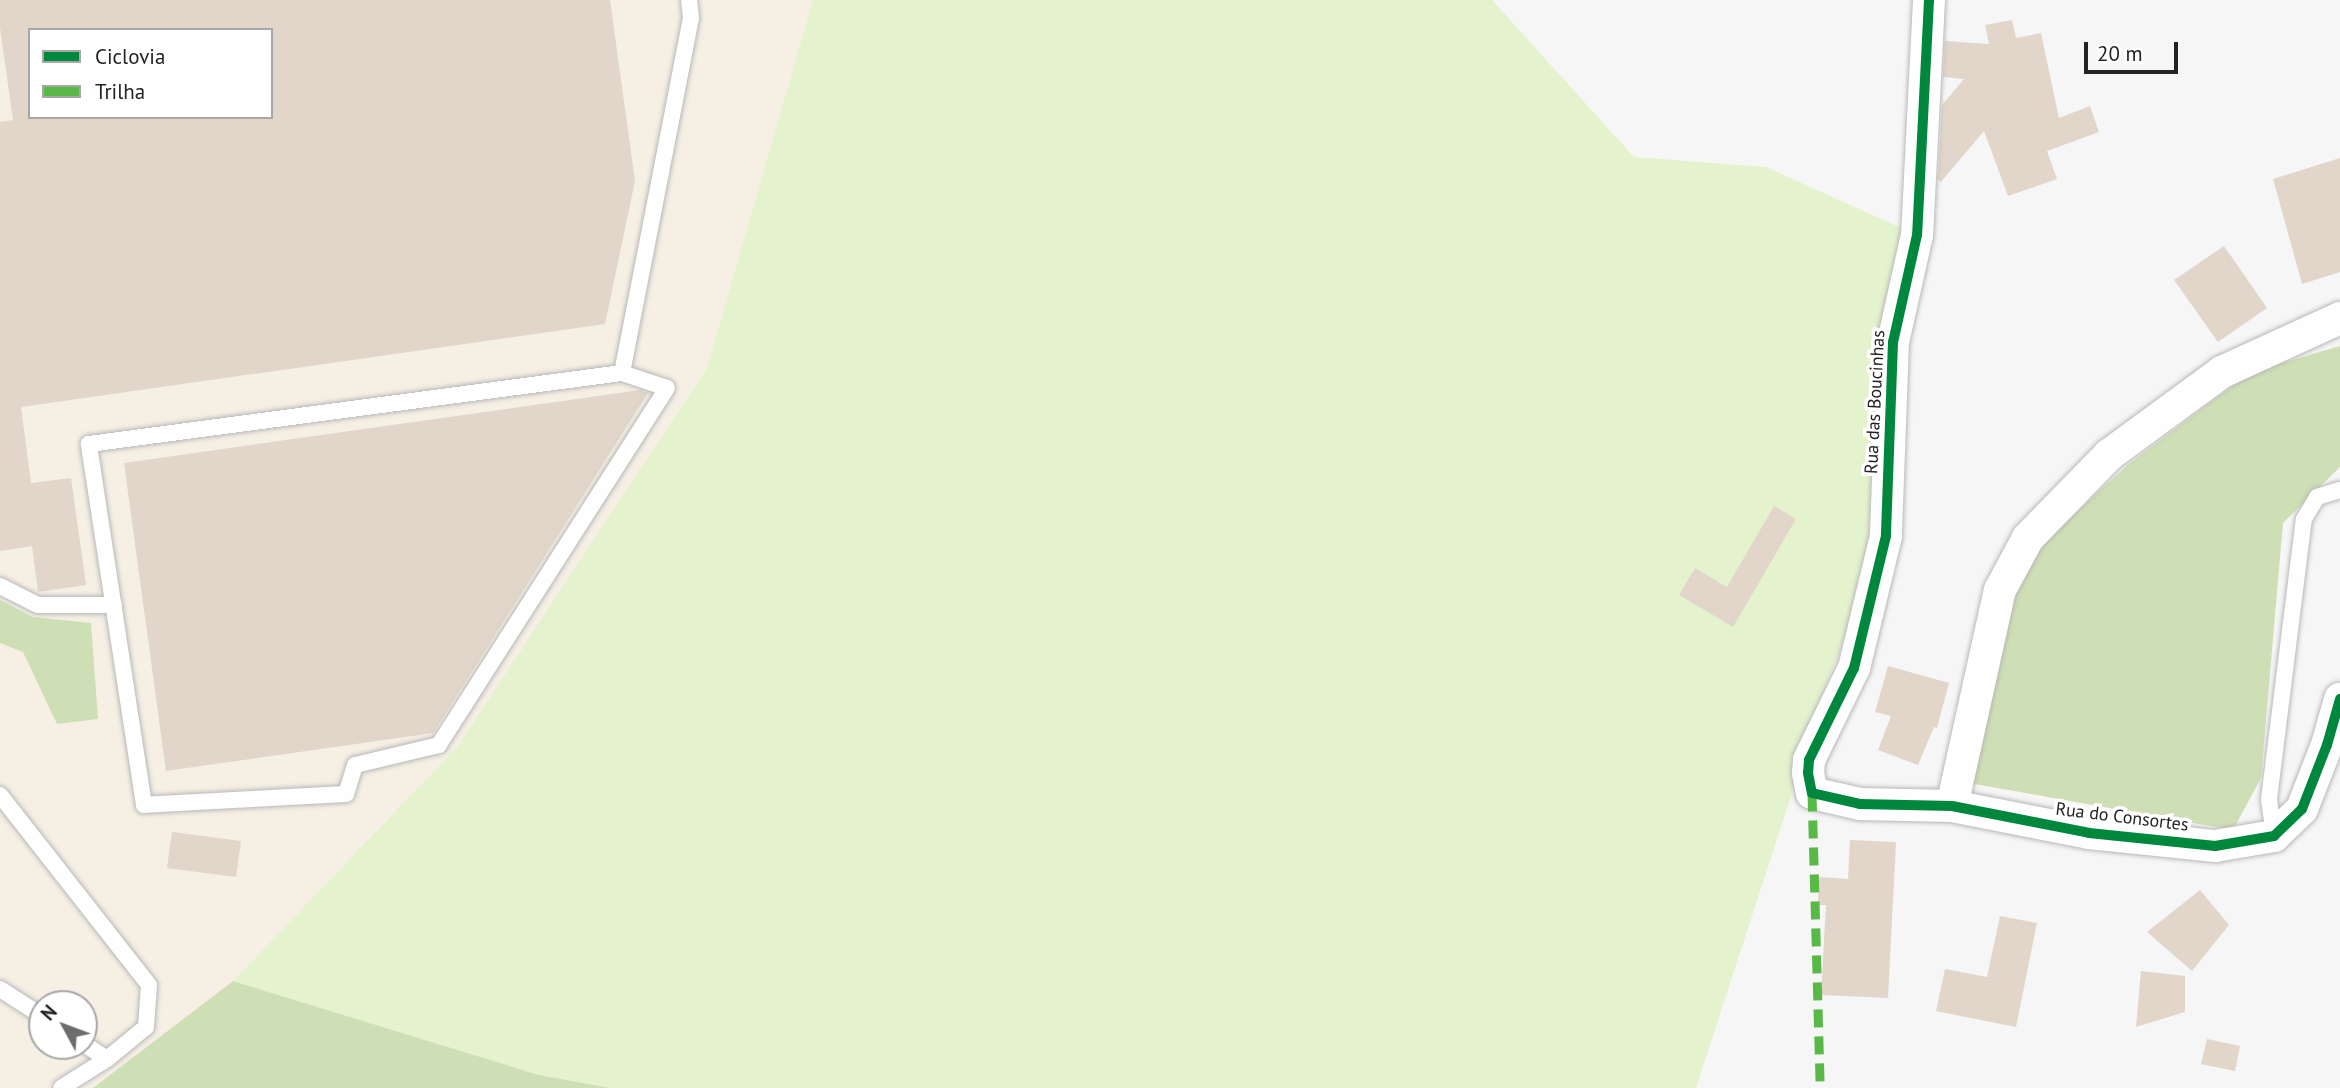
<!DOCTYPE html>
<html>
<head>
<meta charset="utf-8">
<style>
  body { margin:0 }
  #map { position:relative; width:2340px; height:1088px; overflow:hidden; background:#f6f6f6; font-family:"PT Sans",sans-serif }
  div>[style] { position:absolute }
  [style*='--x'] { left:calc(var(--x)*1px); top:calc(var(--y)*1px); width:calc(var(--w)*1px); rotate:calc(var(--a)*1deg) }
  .industrial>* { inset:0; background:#f5efe4 }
  .green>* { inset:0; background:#e4f3cd }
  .forest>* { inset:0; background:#cfdfb5 }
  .building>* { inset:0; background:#e1d6c9 }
  .roads { filter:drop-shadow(0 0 2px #b8b8b8) drop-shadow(0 0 2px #b8b8b8) }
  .service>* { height:16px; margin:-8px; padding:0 8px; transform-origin:8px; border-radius:8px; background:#fefefe }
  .minor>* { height:32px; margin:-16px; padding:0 16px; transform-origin:16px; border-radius:16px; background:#fefefe }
  .quiet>* { height:9px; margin-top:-4.5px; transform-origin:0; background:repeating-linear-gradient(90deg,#58b947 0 18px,transparent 0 27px) }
  .cycleway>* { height:10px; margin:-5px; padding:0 5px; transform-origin:5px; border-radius:5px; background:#00873e }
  span { translate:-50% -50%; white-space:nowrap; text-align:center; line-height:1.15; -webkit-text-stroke:7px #fff; paint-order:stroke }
  .street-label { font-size:18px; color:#232324 }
  .legend { position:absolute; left:28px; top:28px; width:245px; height:91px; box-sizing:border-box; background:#fff; border:2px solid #a7a7a7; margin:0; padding:9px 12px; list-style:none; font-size:21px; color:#232324 }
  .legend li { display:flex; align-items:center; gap:14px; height:35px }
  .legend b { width:35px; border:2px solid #a7a7a7 }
  .north { position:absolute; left:28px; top:990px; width:70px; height:70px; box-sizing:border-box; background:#fff; border:2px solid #a7a7a7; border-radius:50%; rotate:311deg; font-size:19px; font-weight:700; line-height:28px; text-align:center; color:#232324 }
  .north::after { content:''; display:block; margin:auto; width:24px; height:32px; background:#6d6d6e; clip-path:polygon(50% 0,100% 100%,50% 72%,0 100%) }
  .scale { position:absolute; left:2084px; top:42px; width:94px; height:32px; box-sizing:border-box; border:4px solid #232324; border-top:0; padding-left:9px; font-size:21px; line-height:24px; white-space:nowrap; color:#232324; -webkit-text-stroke:5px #fff; paint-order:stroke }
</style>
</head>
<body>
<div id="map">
  <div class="industrial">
    <div style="clip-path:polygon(evenodd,0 0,813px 0,707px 368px,457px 747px,233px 981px,93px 1088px,0 1088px,0 0,30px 30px,271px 30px,271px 117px,30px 117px,30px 30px,0 0,42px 1004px,84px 1004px,84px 1046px,42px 1046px,42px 1004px)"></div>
  </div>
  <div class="green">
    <div style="clip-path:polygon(813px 0,1492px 0,1634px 157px,1766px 167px,1917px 235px,1886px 536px,1801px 748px,1792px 793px,1696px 1088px,611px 1088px,539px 1075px,233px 981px,457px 747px,707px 368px)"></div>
  </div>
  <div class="forest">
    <div style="clip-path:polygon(2340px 346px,2340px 467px,2283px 523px,2261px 778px,2233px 830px,1969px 783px,2016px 588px,2037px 548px,2130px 463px,2251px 372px)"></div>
    <div style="clip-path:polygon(0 600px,33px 617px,91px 623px,98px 719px,57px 724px,23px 652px,0 643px)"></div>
    <div style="clip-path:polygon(233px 981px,539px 1075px,611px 1088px,93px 1088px)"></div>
  </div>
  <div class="building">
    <div style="clip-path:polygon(evenodd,0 0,610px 0,635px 181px,605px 324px,21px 407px,31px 483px,71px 478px,86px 585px,38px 592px,32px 546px,0 551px,0 122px,13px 120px,0 28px,0 0,30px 30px,271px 30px,271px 117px,30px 117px,30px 30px)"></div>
    <div style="clip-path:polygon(2012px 20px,2016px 38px,2041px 33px,2059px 118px,2090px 106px,2099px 132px,2047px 151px,2057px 179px,2008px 196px,1984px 131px,1941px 182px,1938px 180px,1942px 105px,1964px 79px,1943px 77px,1945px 41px,1989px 44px,1985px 25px)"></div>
    <div style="clip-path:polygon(2340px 158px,2340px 272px,2302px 284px,2273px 179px)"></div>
    <div style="clip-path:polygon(2224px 246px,2267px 308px,2218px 342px,2174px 280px)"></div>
    <div style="clip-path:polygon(640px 390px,648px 393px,433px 733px,166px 771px,124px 463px)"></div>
    <div style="clip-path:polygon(1774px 506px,1796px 519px,1733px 627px,1679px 595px,1695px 568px,1727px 587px)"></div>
    <div style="clip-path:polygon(1888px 666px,1949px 683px,1937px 728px,1934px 727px,1918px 765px,1878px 750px,1891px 716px,1875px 712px)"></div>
    <div style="clip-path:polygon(172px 832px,241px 841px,236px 877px,167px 868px)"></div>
    <div style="clip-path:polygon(1850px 840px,1896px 842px,1888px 998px,1821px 995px,1826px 905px,1818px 905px,1819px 877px,1848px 879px)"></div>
    <div style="clip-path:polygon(2200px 890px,2229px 925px,2192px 971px,2147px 932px)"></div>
    <div style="clip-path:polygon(2000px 916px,2037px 923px,2016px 1027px,1936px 1011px,1945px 969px,1987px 977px)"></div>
    <div style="clip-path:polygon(2141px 971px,2185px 976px,2185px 1012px,2136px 1027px)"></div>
    <div style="clip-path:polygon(2207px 1039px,2240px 1046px,2235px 1071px,2201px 1064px)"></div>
  </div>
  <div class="roads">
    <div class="service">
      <div style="--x:622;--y:373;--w:47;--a:18.4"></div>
      <div style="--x:667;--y:388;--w:424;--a:122.6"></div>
      <div style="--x:439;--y:745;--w:86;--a:166.6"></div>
      <div style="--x:355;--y:765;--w:30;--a:107"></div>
      <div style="--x:346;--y:794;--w:202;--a:176.9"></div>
      <div style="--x:144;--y:805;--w:365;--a:-98.7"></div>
      <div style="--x:89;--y:444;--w:538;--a:-7.59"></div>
      <div style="--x:622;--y:373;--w:362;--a:-79"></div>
      <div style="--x:691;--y:18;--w:18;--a:-96"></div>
      <div style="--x:0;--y:586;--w:42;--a:26.6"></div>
      <div style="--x:38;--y:605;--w:76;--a:0"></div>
      <div style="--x:0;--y:795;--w:241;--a:51.9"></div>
      <div style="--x:149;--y:985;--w:42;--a:94.1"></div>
      <div style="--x:146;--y:1027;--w:50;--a:140.6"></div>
      <div style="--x:107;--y:1059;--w:54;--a:147.8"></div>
      <div style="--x:2274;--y:835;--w:36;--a:-98"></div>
      <div style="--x:2269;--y:799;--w:282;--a:-82.9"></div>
      <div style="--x:2304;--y:519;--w:26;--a:-59"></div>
      <div style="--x:2317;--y:497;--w:24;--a:-17"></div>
      <div style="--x:0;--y:989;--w:50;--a:32.7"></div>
      <div style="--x:84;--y:1044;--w:27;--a:33"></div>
    </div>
    <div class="minor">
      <div style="--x:1929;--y:0;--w:235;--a:92.9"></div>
      <div style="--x:1917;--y:235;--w:110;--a:102.6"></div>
      <div style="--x:1893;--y:342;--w:194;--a:92.1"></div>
      <div style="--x:1886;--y:536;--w:136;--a:103.6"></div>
      <div style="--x:1854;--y:668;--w:102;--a:116.1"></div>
      <div style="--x:1809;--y:760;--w:13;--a:94"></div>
      <div style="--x:1808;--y:773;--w:20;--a:79"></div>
      <div style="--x:1812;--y:793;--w:49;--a:12.9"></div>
      <div style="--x:1860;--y:804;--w:92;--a:1.2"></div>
      <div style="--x:1952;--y:806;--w:140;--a:11.1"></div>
      <div style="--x:2089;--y:833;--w:127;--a:5.9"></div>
      <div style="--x:2215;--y:846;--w:60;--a:-9.6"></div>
      <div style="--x:2274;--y:836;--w:39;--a:-44"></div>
      <div style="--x:2302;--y:809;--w:69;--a:-68.7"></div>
      <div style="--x:2327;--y:745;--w:48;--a:-74.2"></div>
      <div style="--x:1952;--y:806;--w:221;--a:-77.5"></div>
      <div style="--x:2000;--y:590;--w:59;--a:-61.7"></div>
      <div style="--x:2028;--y:538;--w:116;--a:-45.7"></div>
      <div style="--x:2109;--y:455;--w:140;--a:-36.3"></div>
      <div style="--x:2222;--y:372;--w:130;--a:-24.6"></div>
    </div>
  </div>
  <div class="quiet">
    <div style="--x:1812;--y:793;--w:295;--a:88.4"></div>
  </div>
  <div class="cycleway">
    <div style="--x:1929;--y:0;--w:235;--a:92.9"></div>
    <div style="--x:1917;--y:235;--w:110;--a:102.6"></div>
    <div style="--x:1893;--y:342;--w:194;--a:92.1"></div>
    <div style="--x:1886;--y:536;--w:136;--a:103.6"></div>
    <div style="--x:1854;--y:668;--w:102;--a:116.1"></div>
    <div style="--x:1809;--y:760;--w:13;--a:94"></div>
    <div style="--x:1808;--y:773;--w:20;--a:79"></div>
    <div style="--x:1812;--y:793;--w:49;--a:12.9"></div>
    <div style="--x:1860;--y:804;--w:92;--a:1.2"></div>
    <div style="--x:1952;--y:806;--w:140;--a:11.1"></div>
    <div style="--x:2089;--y:833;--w:127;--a:5.9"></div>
    <div style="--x:2215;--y:846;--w:60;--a:-9.6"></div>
    <div style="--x:2274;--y:836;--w:39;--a:-44"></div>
    <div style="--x:2302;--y:809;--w:69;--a:-68.7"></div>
    <div style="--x:2327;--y:745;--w:48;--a:-74.2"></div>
  </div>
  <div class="street-label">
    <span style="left:1875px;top:402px;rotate:-87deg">Rua das Boucinhas</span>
    <span style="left:2122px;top:817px;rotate:7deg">Rua do Consortes</span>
  </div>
  <ul class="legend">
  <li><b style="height:9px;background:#00873e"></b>Ciclovia</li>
  <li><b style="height:9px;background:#58b947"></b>Trilha</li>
  </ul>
  <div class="north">N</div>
  <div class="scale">20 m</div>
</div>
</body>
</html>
